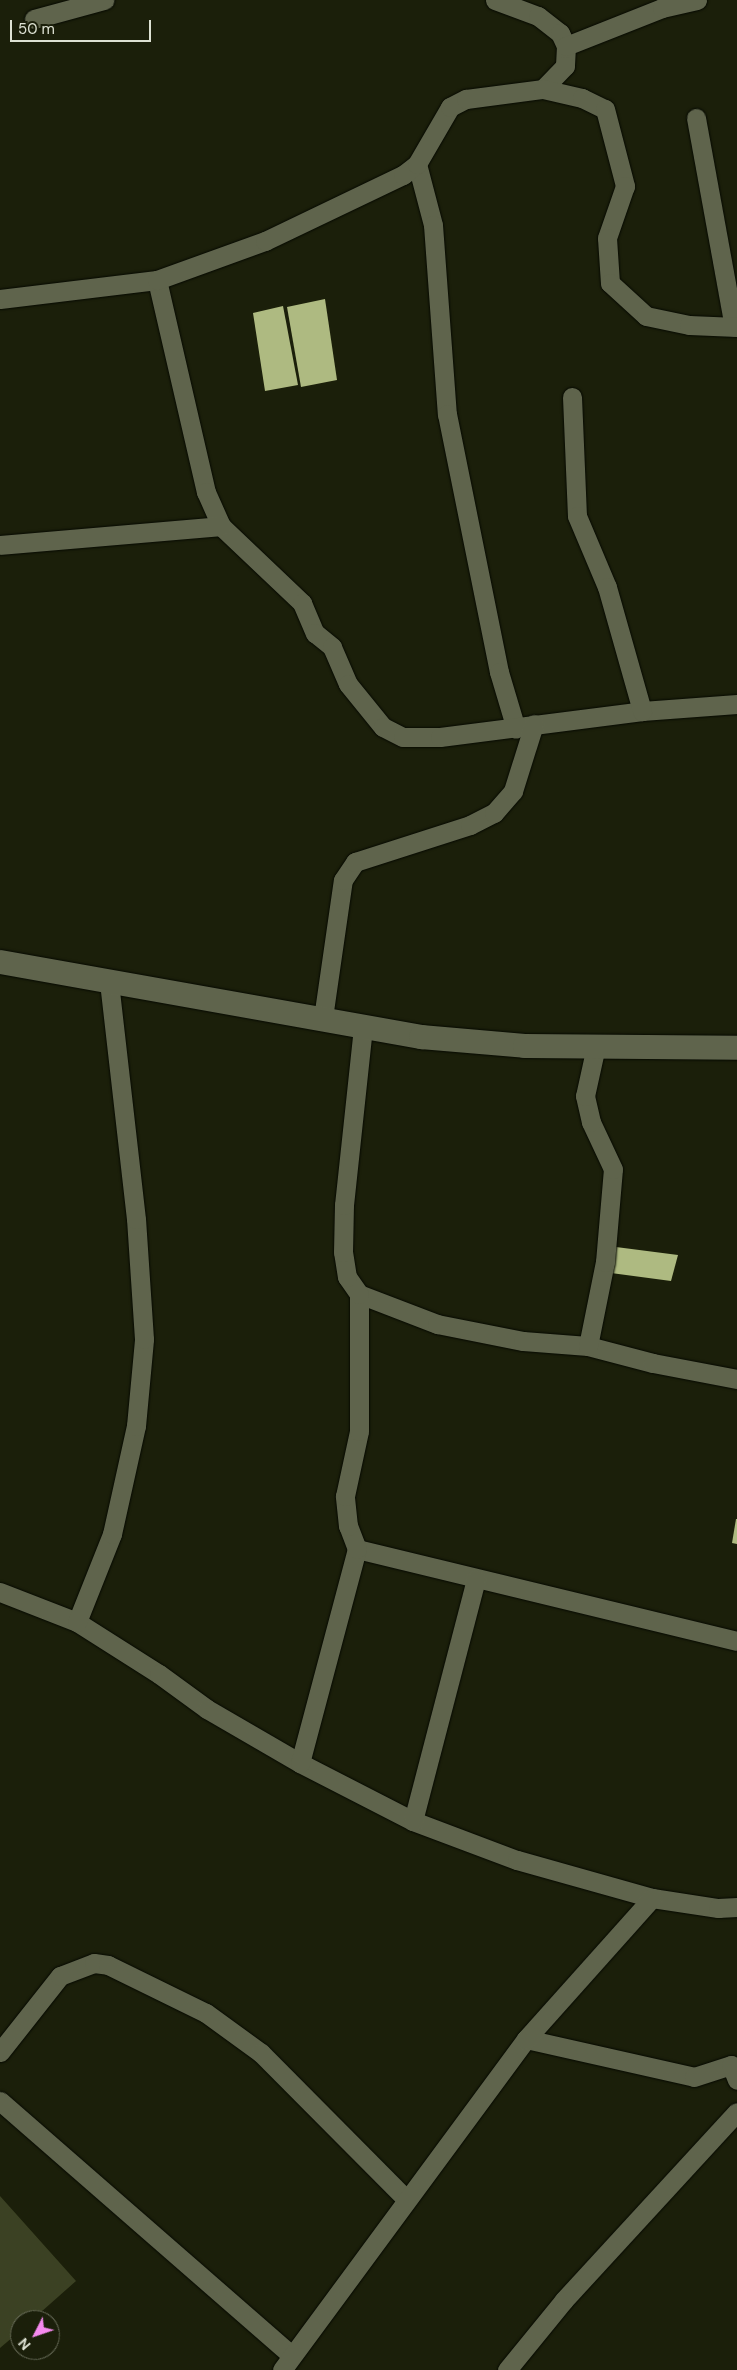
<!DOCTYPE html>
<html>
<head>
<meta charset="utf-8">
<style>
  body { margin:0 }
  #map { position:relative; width:737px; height:2370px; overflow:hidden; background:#1b1f0a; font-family:"DM Sans",sans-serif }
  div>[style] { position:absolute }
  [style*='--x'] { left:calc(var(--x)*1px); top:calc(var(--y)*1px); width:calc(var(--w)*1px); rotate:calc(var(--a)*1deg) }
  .green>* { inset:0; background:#3b4123 }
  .building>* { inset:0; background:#aeba81 }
  .roads { filter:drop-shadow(0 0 1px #060900) drop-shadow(0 0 1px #060900) }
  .minor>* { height:19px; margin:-9.5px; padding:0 9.5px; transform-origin:9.5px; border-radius:9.5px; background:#5f644c }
  .tertiary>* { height:24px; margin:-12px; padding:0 12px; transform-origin:12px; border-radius:12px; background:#5f644c }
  span { translate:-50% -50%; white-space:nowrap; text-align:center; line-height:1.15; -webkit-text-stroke:5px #1b1f0a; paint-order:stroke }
  .north { position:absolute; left:10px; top:2310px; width:50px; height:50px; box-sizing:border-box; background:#1b1f0a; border:1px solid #696d5a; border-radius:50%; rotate:229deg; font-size:14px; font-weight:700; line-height:20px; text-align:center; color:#dde1d3 }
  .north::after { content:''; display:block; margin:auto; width:18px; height:22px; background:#f589ef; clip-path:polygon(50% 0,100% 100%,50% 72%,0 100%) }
  .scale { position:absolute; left:10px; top:20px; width:141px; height:22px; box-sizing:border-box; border:2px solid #dde1d3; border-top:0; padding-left:6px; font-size:15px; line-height:18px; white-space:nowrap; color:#dde1d3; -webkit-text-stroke:4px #1b1f0a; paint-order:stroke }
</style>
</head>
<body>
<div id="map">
  <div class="green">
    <div style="clip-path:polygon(0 2196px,76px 2281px,32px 2320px,20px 2320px,20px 2331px,0 2348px)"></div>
  </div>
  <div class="building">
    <div style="clip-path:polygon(325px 299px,337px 380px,301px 387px,287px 307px)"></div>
    <div style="clip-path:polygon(283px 306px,298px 385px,265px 391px,253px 313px)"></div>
    <div style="clip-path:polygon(616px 1247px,678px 1255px,671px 1281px,611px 1273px)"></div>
    <div style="clip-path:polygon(736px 1519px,737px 1519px,737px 1544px,732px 1543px)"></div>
  </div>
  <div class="roads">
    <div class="minor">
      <div style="--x:495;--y:0;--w:46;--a:20.4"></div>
      <div style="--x:538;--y:16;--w:28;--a:38"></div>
      <div style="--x:560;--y:33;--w:14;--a:65"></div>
      <div style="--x:566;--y:46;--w:20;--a:93"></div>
      <div style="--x:565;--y:66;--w:32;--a:134"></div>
      <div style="--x:34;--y:19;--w:73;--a:-15.2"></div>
      <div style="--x:566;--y:46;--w:103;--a:-21.6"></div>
      <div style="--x:662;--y:8;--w:36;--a:-13"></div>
      <div style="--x:696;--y:118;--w:212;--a:79.7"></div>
      <div style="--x:417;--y:164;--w:63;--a:75.3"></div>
      <div style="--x:433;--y:225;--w:190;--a:85.8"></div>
      <div style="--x:447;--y:414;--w:263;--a:78.6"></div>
      <div style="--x:499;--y:672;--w:59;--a:73.4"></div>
      <div style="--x:157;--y:280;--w:218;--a:77"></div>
      <div style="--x:206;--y:492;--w:37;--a:66"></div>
      <div style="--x:221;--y:526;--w:112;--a:43.5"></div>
      <div style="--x:302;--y:603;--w:33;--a:67"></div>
      <div style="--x:315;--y:633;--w:22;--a:39"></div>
      <div style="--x:332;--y:647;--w:40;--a:66.6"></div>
      <div style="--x:348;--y:684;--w:55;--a:50.9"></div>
      <div style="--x:383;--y:727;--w:22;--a:27"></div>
      <div style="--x:403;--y:737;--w:37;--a:0"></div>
      <div style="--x:440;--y:737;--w:204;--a:-7.3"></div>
      <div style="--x:642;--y:711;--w:95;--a:-4.2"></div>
      <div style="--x:0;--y:299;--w:158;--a:-6.9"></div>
      <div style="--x:157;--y:280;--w:115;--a:-19.9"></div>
      <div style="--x:265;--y:241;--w:153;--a:-25.6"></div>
      <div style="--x:403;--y:175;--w:18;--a:-38"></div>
      <div style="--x:417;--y:164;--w:66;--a:-59.9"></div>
      <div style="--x:450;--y:107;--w:18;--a:-27"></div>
      <div style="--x:466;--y:99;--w:78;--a:-7.4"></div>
      <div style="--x:543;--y:89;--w:40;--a:13"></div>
      <div style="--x:582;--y:98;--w:25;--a:26"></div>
      <div style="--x:605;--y:109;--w:80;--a:75.4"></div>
      <div style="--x:625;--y:186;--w:55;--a:109.1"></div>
      <div style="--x:607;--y:238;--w:45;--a:86.2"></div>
      <div style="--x:610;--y:283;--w:49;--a:42.5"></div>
      <div style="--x:646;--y:316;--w:44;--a:11.8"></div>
      <div style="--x:689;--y:325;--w:48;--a:2.4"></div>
      <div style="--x:572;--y:397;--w:119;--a:87.6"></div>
      <div style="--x:577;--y:516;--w:77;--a:67.1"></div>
      <div style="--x:607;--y:587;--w:129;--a:74.2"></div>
      <div style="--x:0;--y:545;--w:222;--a:-4.9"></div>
      <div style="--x:323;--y:1018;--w:139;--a:-81.8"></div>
      <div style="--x:343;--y:880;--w:22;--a:-56"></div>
      <div style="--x:355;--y:862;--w:121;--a:-17.8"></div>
      <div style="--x:470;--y:825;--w:27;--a:-27"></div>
      <div style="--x:494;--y:813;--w:29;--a:-49"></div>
      <div style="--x:513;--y:791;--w:70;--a:-72.6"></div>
      <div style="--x:359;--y:1294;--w:84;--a:21"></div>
      <div style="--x:437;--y:1324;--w:88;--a:11.2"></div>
      <div style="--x:523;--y:1341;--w:65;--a:4.4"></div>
      <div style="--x:588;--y:1346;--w:67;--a:14.7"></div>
      <div style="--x:653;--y:1363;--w:86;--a:10.8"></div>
      <div style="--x:588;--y:1346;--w:86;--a:-78.6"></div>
      <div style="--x:605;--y:1262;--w:93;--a:-85.1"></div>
      <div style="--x:613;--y:1169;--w:52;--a:-115.1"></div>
      <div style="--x:591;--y:1122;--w:27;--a:-103"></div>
      <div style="--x:585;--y:1096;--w:51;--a:-77.6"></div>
      <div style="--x:357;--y:1549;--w:391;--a:13.6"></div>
      <div style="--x:0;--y:1592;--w:83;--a:21.3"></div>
      <div style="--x:77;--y:1622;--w:97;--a:32.4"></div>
      <div style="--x:159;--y:1674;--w:59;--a:36.1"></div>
      <div style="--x:207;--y:1709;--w:108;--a:30.1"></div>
      <div style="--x:300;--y:1763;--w:127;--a:27.2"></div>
      <div style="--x:413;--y:1821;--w:111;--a:20.6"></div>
      <div style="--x:517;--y:1860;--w:140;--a:15.7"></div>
      <div style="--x:652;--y:1898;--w:67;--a:8.6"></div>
      <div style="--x:718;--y:1908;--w:19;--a:-3"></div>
      <div style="--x:77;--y:1622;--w:95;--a:-68.3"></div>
      <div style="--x:112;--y:1534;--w:111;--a:-77.5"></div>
      <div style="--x:136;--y:1426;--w:87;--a:-84.7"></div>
      <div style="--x:144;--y:1339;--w:120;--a:-93.8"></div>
      <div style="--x:136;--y:1219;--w:240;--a:-96.5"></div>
      <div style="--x:300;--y:1763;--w:221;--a:-75.1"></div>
      <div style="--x:357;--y:1549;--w:25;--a:-111"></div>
      <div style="--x:348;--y:1526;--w:30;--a:-96"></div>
      <div style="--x:345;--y:1496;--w:66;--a:-77.8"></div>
      <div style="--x:359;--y:1431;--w:137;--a:-90"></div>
      <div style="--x:359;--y:1294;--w:21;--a:-125"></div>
      <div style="--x:347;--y:1277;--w:25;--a:-99"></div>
      <div style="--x:343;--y:1252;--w:47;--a:-88.8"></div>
      <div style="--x:344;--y:1205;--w:180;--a:-83.9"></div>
      <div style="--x:413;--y:1821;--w:250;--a:-75.4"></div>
      <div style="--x:526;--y:2039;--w:172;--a:12.7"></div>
      <div style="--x:694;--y:2077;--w:39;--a:-18"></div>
      <div style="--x:731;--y:2065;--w:16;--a:68"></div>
      <div style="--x:0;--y:2052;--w:97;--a:-51.7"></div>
      <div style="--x:60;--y:1976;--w:36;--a:-21"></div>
      <div style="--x:94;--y:1963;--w:14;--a:8"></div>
      <div style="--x:108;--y:1965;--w:109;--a:26.1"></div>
      <div style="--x:206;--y:2013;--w:68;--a:36"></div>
      <div style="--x:261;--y:2053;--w:206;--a:45.2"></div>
      <div style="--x:0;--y:2101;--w:386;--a:41.1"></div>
      <div style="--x:282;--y:2370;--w:411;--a:-53.6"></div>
      <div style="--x:526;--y:2039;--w:189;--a:-48.2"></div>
      <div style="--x:507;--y:2370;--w:90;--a:-50.8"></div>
      <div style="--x:564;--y:2300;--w:255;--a:-47.4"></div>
    </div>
    <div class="tertiary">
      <div style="--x:0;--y:962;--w:428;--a:10.1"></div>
      <div style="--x:421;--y:1037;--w:104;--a:4.9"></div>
      <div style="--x:525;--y:1046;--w:212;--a:0.5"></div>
    </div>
  </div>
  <div class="north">N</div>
  <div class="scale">50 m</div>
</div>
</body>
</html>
